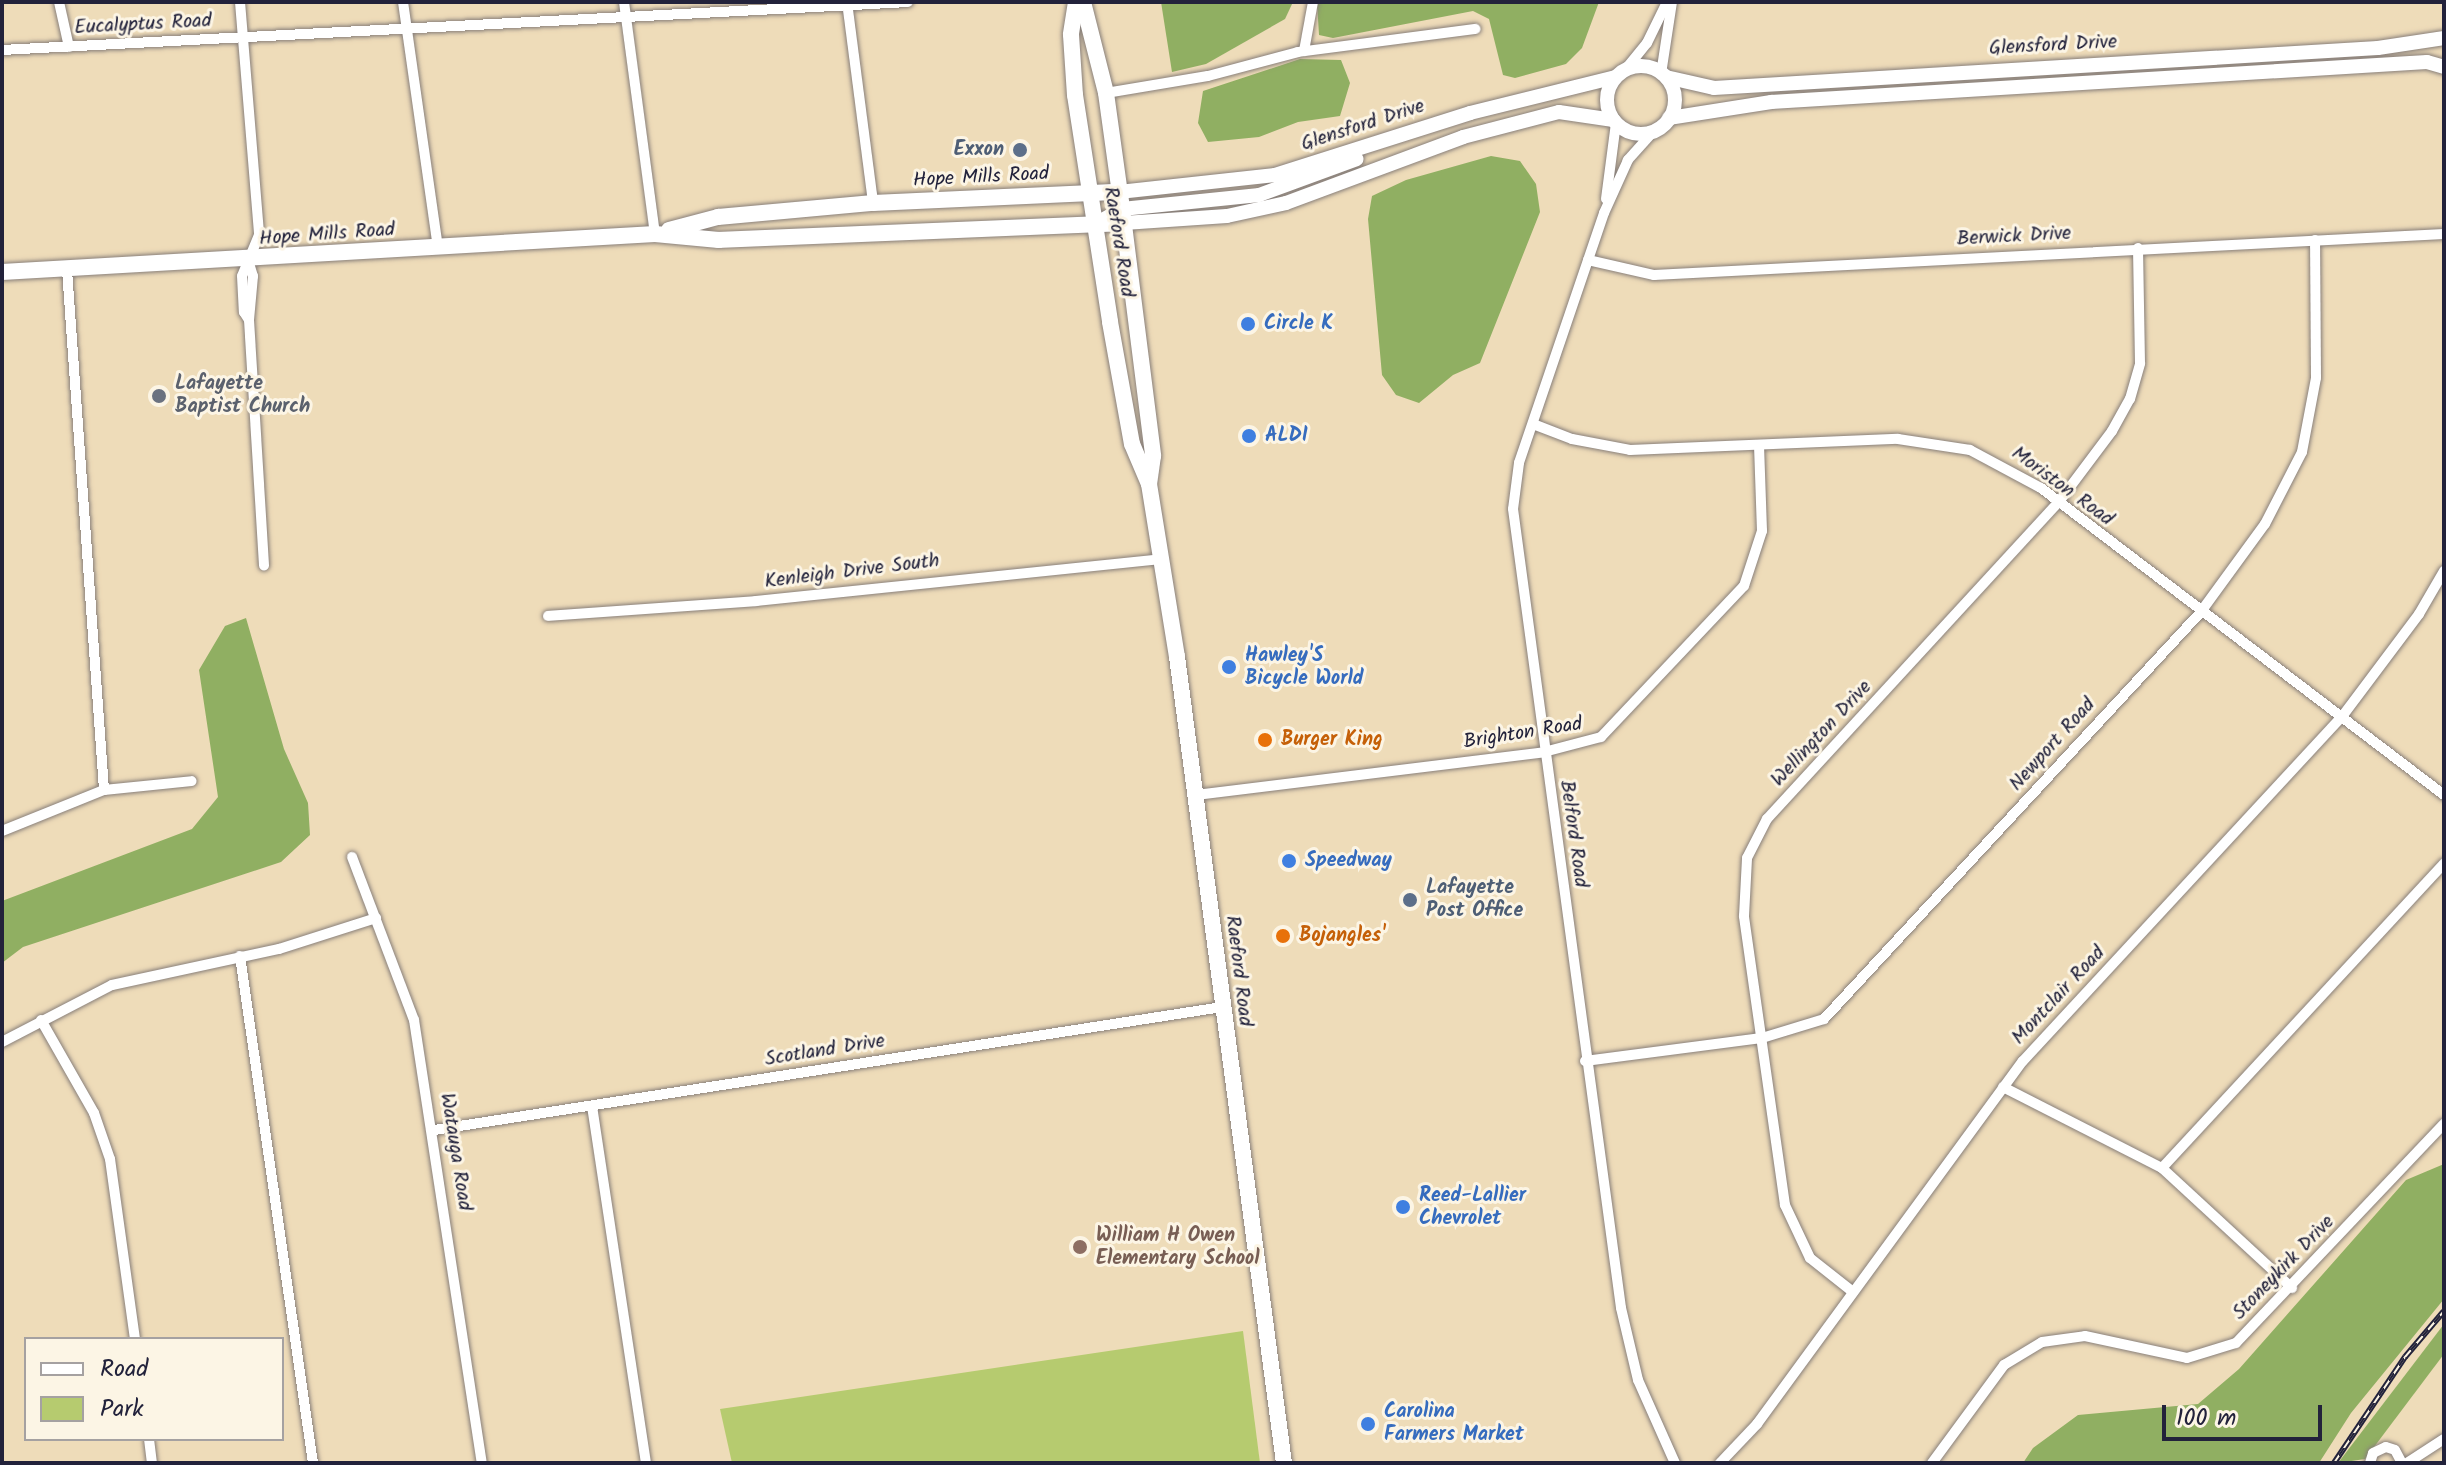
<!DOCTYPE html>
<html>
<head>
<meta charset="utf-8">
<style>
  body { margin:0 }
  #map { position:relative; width:2446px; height:1465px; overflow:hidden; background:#eedcb9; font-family:Kalam,sans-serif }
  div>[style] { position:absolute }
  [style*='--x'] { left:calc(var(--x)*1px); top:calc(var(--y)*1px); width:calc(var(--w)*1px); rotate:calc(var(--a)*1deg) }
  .green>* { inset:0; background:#b6cb6f }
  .forest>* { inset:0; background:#90af62 }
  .roads { filter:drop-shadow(0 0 2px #887f7a) drop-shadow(0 0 2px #887f7a) }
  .minor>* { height:10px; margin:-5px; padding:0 5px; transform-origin:5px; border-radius:5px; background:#fff }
  .secondary>* { height:14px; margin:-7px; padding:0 7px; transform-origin:7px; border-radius:7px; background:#fff }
  .secondary>.ring { margin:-7px; padding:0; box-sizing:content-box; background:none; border:14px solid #fff; border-radius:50% }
  .primary>* { height:16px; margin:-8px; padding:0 8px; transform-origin:8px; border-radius:8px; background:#fff }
  .trunk>* { height:16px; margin:-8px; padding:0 8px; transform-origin:8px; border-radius:8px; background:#fff }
  .rail>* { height:6px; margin-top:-3px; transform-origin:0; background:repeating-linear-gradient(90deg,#fcf5e5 0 9px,#22223b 0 18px); box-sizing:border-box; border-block:2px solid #22223b }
  .dots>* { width:22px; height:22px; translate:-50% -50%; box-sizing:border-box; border:4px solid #fcf5e5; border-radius:50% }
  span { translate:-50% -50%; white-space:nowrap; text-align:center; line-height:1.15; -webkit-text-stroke:6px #fcf5e5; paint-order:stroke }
  .street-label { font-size:20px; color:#22223b }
  .service-label { font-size:20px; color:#4e5e75; font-weight:700 }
  .right { translate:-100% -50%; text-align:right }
  .left { translate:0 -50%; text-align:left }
  .shop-label { font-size:20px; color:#366cbe; font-weight:700 }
  .worship-label { font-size:20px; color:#5b616d; font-weight:700 }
  .food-label { font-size:20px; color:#c56008; font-weight:700 }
  .education-label { font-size:20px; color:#785e54; font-weight:700 }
  .frame { position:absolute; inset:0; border:4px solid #22223b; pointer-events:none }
  .legend { position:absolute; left:24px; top:1337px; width:260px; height:104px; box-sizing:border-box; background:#fcf5e5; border:2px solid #a5a1a1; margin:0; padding:10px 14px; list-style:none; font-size:24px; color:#22223b }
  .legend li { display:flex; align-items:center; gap:16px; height:40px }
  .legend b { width:40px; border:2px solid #a5a1a1 }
  .scale { position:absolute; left:2162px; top:1405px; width:160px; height:36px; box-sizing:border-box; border:4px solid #22223b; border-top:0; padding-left:10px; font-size:24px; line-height:28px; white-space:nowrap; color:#22223b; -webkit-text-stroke:6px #fcf5e5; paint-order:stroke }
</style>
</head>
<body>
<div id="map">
  <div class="green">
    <div style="clip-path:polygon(1243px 1331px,1260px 1463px,732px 1463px,720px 1409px)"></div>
  </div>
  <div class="forest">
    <div style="clip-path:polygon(1161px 2px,1293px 2px,1285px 19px,1206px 64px,1172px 72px)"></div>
    <div style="clip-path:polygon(1317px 2px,1599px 2px,1582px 48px,1566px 64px,1515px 78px,1503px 75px,1489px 19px,1473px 11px,1333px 38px,1319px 35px)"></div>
    <div style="clip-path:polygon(1300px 59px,1341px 60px,1350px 83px,1340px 116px,1298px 122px,1259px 137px,1208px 142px,1198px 123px,1203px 91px)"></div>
    <div style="clip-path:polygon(1491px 156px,1520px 161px,1536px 184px,1540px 212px,1480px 363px,1453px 375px,1419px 403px,1396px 395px,1382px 375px,1368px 219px,1372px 196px,1406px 180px)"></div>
    <div style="clip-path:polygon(246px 618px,284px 749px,308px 803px,310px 835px,281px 862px,23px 947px,2px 963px,2px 901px,192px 829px,218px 797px,199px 670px,225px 626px)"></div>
    <div style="clip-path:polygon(2444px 1164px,2444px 1299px,2351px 1413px,2319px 1463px,2023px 1463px,2033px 1448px,2078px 1415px,2198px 1404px,2239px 1369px,2406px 1180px)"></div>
    <div style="clip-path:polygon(2444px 1324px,2444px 1354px,2365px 1459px,2338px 1463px)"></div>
  </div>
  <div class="roads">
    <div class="minor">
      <div style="--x:59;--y:2;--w:46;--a:77.5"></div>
      <div style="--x:240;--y:2;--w:234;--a:85.3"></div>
      <div style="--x:259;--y:235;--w:44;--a:112.5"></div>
      <div style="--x:242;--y:276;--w:36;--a:87"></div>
      <div style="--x:244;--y:312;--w:9;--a:58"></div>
      <div style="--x:249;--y:320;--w:246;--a:86.5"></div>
      <div style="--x:403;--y:2;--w:248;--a:81.9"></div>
      <div style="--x:624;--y:2;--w:234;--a:82.4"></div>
      <div style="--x:847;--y:2;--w:203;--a:82.6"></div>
      <div style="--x:2;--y:50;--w:907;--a:-3.03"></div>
      <div style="--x:1304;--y:51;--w:50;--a:-79.6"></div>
      <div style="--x:1625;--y:70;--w:35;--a:-51"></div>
      <div style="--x:1647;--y:43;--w:46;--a:-64"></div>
      <div style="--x:1661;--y:74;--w:73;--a:-81.3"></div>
      <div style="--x:1106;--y:93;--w:103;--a:-9.5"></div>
      <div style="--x:1208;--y:76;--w:93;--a:-14.9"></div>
      <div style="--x:1298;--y:52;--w:179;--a:-7.4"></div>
      <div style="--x:1653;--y:132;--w:38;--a:132"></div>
      <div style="--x:1628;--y:160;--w:58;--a:114.4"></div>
      <div style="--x:1604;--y:213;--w:264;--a:108.8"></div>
      <div style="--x:1519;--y:463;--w:46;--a:97.4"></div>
      <div style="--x:1513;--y:509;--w:806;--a:82.3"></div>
      <div style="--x:1621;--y:1308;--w:74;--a:76.7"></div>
      <div style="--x:1638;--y:1380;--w:91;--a:66"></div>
      <div style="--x:1606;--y:199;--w:77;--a:-82.5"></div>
      <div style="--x:248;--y:260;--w:17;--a:73"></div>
      <div style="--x:253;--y:276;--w:44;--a:95.2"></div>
      <div style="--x:1588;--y:260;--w:68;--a:12.8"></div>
      <div style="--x:1654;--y:275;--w:791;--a:-2.97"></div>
      <div style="--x:67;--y:270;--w:521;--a:85.93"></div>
      <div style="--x:1533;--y:424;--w:42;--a:21"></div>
      <div style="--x:1572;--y:439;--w:59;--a:10.7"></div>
      <div style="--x:1630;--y:450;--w:268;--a:-2.4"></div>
      <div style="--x:1898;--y:439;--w:73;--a:8.7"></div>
      <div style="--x:1970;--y:450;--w:81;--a:28.2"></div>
      <div style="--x:2041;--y:488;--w:507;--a:37.3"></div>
      <div style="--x:548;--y:616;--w:209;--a:-4.1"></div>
      <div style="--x:756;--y:601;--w:407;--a:-5.9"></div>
      <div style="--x:1196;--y:795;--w:351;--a:-7"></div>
      <div style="--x:1544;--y:752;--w:59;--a:-14.7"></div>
      <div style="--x:1601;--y:737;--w:208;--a:-46.6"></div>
      <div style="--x:1744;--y:586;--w:58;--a:-71.9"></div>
      <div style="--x:1762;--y:531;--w:85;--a:-92"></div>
      <div style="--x:2;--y:831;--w:110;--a:-21.9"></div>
      <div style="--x:104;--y:790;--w:88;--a:-5.8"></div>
      <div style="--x:352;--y:857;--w:174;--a:69.2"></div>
      <div style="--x:414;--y:1020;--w:448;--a:81.3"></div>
      <div style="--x:240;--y:956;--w:512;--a:81.81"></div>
      <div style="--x:41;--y:1020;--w:107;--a:60.3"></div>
      <div style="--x:94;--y:1113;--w:49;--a:70.8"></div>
      <div style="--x:110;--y:1159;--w:182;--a:82.1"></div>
      <div style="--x:2;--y:1042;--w:124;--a:-27.4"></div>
      <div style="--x:112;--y:985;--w:171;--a:-12.2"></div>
      <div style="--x:279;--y:949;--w:102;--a:-17.7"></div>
      <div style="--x:1585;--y:1061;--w:178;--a:-7.4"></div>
      <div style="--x:1762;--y:1038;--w:65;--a:-17"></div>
      <div style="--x:1824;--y:1019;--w:553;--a:-47.2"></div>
      <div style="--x:2200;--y:613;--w:110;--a:-53.9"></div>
      <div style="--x:2265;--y:524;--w:81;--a:-62.8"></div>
      <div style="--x:2302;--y:452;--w:75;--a:-79.3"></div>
      <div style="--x:2316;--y:378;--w:138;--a:-90.4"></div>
      <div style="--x:2003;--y:1087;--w:178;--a:27"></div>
      <div style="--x:2162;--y:1168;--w:177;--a:42.7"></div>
      <div style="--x:592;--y:1106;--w:361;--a:81.4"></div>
      <div style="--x:434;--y:1130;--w:798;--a:-8.87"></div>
      <div style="--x:2162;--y:1168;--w:415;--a:-47.2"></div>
      <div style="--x:1853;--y:1292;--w:55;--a:-141.7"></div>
      <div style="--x:1810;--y:1258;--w:59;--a:-115.3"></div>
      <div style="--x:1785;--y:1205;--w:292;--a:-98.1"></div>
      <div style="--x:1744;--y:916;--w:58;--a:-87"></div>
      <div style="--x:1747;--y:858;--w:44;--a:-62.9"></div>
      <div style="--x:1767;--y:819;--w:430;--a:-47.4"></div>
      <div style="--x:2058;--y:503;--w:90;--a:-53.1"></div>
      <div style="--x:2112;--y:431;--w:37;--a:-61"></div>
      <div style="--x:2130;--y:399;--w:37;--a:-74"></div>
      <div style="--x:2140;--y:363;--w:115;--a:-91"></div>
      <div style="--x:149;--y:1439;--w:24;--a:83"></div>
      <div style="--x:1720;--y:1463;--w:54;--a:-46.5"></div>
      <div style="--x:1757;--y:1424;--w:450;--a:-53.8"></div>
      <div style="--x:2023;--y:1061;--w:468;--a:-47.2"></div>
      <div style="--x:2341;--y:718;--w:130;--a:-53.1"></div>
      <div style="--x:2419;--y:614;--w:50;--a:-59.8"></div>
      <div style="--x:1932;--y:1463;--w:122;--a:-53.7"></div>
      <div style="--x:2004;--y:1365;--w:44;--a:-31.2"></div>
      <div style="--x:2042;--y:1342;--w:43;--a:-7.9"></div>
      <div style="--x:2085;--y:1336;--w:104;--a:12.2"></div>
      <div style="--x:2187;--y:1358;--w:51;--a:-17"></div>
      <div style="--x:2236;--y:1343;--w:302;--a:-46.5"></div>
      <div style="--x:2370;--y:1463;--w:10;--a:-73"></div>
      <div style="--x:2373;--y:1453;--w:14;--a:-25"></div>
      <div style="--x:2386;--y:1447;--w:9;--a:18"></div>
      <div style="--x:2395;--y:1450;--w:15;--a:62"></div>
      <div style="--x:2407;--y:1463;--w:44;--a:-33"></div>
    </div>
    <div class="secondary">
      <div class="ring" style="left:1607px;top:66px;width:54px;height:54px"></div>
      <div style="--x:1666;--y:77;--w:49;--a:12.9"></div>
      <div style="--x:1714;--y:88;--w:665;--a:-3.45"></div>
      <div style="--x:2378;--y:48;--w:67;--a:-8.6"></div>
      <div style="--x:1669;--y:118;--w:103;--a:-8.9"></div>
      <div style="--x:1771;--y:102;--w:657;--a:-3.49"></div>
      <div style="--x:2427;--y:62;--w:18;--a:16"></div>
      <div style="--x:1119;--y:192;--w:157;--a:-6.2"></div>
      <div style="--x:1275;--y:175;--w:205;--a:-17.6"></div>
      <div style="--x:1470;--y:113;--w:149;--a:-13.9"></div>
      <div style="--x:1124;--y:223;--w:103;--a:-3.9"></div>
      <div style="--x:1227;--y:216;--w:60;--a:-12.4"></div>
      <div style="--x:1286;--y:203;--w:189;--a:-20.4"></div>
      <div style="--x:1463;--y:137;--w:99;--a:-14.6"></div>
      <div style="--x:1559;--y:112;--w:55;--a:8.4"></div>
      <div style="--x:1095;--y:224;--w:31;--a:-29"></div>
      <div style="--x:1122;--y:209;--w:138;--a:-5.8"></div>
      <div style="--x:1259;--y:195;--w:104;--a:-20.2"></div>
    </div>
    <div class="primary">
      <div style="--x:669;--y:230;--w:51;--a:-14.9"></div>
      <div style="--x:718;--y:217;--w:156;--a:-5.2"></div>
      <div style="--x:873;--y:203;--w:246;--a:-2.6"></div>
      <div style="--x:2;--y:272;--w:654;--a:-3.33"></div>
      <div style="--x:655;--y:234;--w:64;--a:5.4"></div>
      <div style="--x:719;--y:240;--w:405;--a:-2.4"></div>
    </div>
    <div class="trunk">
      <div style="--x:1076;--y:2;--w:33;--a:99"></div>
      <div style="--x:1071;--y:35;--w:60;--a:86.2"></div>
      <div style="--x:1075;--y:95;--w:230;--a:81.2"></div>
      <div style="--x:1110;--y:322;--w:124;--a:79.8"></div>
      <div style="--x:1132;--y:444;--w:43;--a:67"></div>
      <div style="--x:1149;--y:484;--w:175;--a:80.8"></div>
      <div style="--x:1177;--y:657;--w:813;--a:82.44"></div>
      <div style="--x:1083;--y:2;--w:94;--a:75.8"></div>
      <div style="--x:1106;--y:93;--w:117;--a:82.1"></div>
      <div style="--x:1122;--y:209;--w:249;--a:82.8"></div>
      <div style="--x:1153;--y:456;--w:28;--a:98"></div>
    </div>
  </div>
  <div class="rail">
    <div style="--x:2334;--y:1463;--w:128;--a:-56.2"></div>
    <div style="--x:2405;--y:1357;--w:60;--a:-49.7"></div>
  </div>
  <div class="dots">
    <div style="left:1020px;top:150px;background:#5c6f8a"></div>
    <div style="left:1248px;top:324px;background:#3f7fe0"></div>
    <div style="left:159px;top:396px;background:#6b7280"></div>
    <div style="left:1249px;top:436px;background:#3f7fe0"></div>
    <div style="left:1229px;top:667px;background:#3f7fe0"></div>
    <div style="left:1265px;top:740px;background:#e8710a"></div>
    <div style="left:1289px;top:861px;background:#3f7fe0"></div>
    <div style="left:1410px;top:900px;background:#5c6f8a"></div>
    <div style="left:1283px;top:936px;background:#e8710a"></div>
    <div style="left:1403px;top:1207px;background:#3f7fe0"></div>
    <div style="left:1080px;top:1247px;background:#8d6e63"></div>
    <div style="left:1368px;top:1424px;background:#3f7fe0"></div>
  </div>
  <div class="street-label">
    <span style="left:143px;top:25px;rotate:-3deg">Eucalyptus Road</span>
    <span style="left:2053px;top:46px;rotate:-3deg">Glensford Drive</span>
    <span style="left:1363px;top:126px;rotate:-18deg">Glensford Drive</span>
    <span style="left:981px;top:178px;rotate:-3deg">Hope Mills Road</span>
    <span style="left:327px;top:235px;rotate:-4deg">Hope Mills Road</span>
    <span style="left:2014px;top:237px;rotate:-3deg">Berwick Drive</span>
    <span style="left:1118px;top:242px;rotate:81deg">Raeford Road</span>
    <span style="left:2062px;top:487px;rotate:36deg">Moriston Road</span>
    <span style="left:852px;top:572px;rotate:-7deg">Kenleigh Drive South</span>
    <span style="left:1523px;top:734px;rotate:-9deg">Brighton Road</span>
    <span style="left:1822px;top:734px;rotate:-47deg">Wellington Drive</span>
    <span style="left:2053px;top:745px;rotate:-48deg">Newport Road</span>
    <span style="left:1573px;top:834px;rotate:82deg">Belford Road</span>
    <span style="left:1238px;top:971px;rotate:83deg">Raeford Road</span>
    <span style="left:2059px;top:996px;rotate:-47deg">Montclair Road</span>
    <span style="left:825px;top:1051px;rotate:-9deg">Scotland Drive</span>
    <span style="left:455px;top:1152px;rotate:81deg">Watauga Road</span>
    <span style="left:2284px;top:1268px;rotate:-46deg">Stoneykirk Drive</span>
  </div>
  <div class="service-label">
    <span class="right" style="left:1004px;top:150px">Exxon</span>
    <span class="left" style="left:1426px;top:900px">Lafayette<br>Post Office</span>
  </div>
  <div class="shop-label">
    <span class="left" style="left:1264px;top:324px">Circle K</span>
    <span class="left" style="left:1265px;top:436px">ALDI</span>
    <span class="left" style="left:1245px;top:668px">Hawley'S<br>Bicycle World</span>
    <span class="left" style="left:1305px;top:861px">Speedway</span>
    <span class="left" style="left:1419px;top:1208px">Reed-Lallier<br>Chevrolet</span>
    <span class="left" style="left:1384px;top:1424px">Carolina<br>Farmers Market</span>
  </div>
  <div class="worship-label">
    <span class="left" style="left:175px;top:396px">Lafayette<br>Baptist Church</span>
  </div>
  <div class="food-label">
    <span class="left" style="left:1281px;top:740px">Burger King</span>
    <span class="left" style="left:1299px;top:936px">Bojangles'</span>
  </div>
  <div class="education-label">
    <span class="left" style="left:1096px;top:1248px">William H Owen<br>Elementary School</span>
  </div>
  <div class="frame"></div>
  <ul class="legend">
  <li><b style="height:10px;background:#fff"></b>Road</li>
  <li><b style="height:22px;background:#b6cb6f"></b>Park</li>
  </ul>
  <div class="scale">100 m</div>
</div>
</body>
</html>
